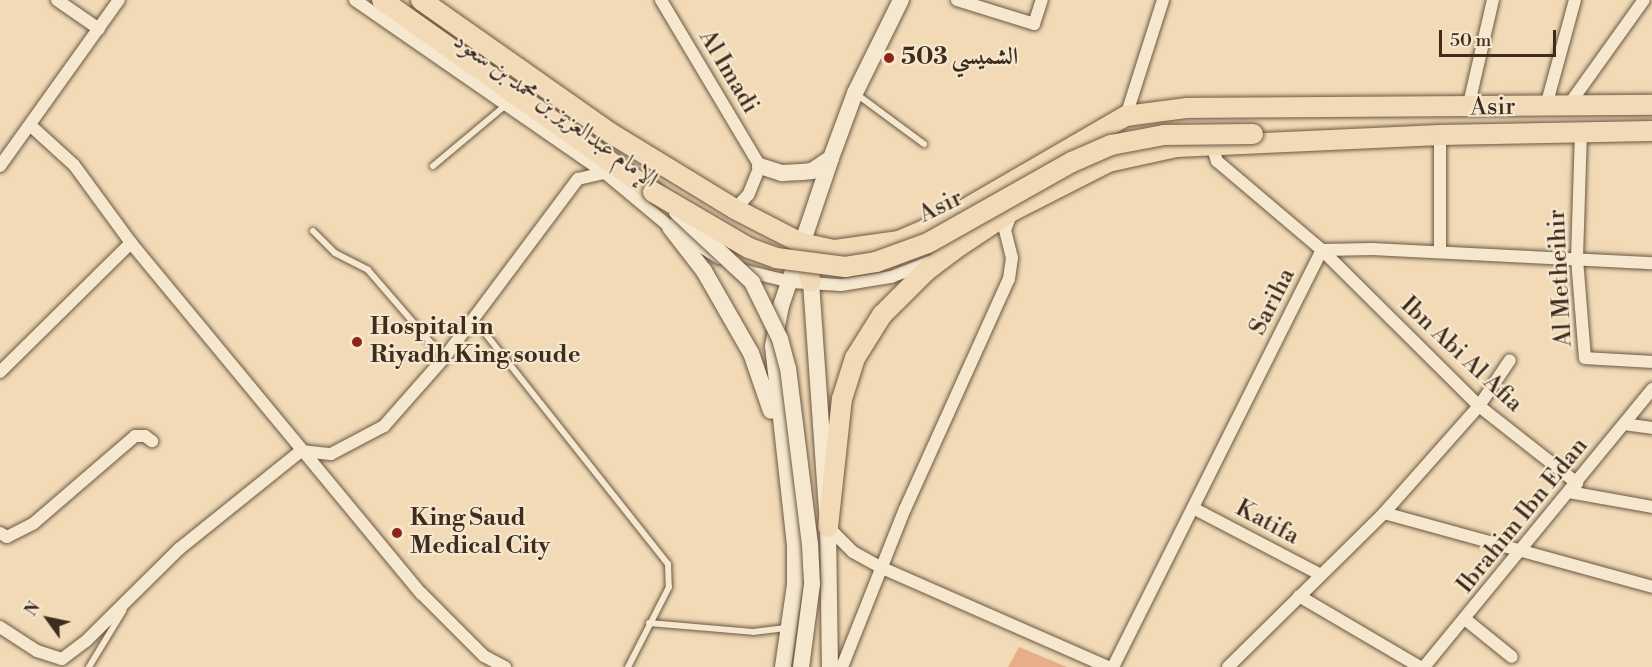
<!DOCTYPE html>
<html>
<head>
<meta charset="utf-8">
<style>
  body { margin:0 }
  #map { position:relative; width:1652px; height:667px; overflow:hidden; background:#f1dab5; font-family:"Libre Bodoni",Amiri,serif }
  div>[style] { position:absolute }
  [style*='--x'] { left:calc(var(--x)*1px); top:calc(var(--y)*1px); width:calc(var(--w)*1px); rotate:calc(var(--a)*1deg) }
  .building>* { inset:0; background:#e7ae89 }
  .roads { filter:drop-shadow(0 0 2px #6b5844) drop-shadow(0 0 2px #6b5844) }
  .service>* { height:6px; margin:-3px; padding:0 3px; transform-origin:3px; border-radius:3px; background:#f6e7cf }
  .minor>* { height:12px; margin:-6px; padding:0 6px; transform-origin:6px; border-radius:6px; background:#f6e7cf }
  .tertiary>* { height:16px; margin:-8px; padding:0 8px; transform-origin:8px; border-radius:8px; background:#f6e7cf }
  .primary>* { height:20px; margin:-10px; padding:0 10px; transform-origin:10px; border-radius:10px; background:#f1dab5 }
  .bridges { filter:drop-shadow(0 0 2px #6b5844) drop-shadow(0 0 2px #6b5844) }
  .tertiary-bridge>* { height:16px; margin:-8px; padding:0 8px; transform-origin:8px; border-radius:8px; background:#f6e7cf }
  .primary-bridge>* { height:20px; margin:-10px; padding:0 10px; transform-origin:10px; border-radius:10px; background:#f1dab5 }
  .dots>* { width:16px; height:16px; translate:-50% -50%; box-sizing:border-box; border:3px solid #f6e7cf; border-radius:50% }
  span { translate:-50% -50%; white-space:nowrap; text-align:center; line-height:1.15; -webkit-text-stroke:4.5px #f6e7cf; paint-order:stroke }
  .poi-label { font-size:24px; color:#3e2c1f; font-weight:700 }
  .left { translate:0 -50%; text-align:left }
  .street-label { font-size:24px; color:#3e2c1f }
  .north { position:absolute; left:18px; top:589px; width:60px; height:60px; -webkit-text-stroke:4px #f6e7cf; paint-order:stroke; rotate:303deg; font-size:16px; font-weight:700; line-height:24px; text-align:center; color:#3e2c1f }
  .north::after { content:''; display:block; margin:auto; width:21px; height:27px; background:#3e2c1f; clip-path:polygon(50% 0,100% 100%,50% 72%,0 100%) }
  .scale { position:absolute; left:1439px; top:30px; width:117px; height:27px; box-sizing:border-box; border:3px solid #3e2c1f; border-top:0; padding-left:8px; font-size:18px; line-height:21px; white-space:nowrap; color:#3e2c1f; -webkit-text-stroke:4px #f6e7cf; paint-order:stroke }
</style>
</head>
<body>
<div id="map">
  <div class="building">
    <div style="clip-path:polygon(1019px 647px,1067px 667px,1008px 667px)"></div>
  </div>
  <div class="roads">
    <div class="service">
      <div style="--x:855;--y:93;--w:86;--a:36.5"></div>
      <div style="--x:433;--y:166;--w:95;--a:-39.9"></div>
      <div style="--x:313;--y:231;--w:31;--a:45"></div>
      <div style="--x:335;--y:253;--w:37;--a:27"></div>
      <div style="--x:368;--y:270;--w:116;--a:49.2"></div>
      <div style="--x:473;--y:318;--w:314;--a:51.6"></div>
      <div style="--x:668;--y:564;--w:23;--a:88"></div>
      <div style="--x:669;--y:587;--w:90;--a:117.1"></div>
      <div style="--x:649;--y:623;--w:104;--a:4.9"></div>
      <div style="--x:753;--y:632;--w:33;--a:-7"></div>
      <div style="--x:89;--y:667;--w:66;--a:-58.7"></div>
    </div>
    <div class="minor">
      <div style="--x:57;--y:0;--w:51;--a:34.6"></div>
      <div style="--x:355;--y:0;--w:304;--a:34.7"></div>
      <div style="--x:605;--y:173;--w:85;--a:39.7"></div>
      <div style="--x:670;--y:227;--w:58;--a:32.3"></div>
      <div style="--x:661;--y:0;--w:193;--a:59.2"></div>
      <div style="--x:760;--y:166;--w:31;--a:112"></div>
      <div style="--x:748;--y:195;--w:19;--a:133"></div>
      <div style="--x:735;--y:209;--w:6;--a:-149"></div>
      <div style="--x:957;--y:0;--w:81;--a:17.3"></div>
      <div style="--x:1034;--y:24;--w:25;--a:-72"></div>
      <div style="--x:1546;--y:106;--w:110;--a:-74.7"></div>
      <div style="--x:1568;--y:106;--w:130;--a:-54.4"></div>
      <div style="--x:1468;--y:108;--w:111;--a:-77"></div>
      <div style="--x:1126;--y:116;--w:122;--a:-72.3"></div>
      <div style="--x:30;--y:125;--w:59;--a:42.3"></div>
      <div style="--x:74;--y:165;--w:97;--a:53.8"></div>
      <div style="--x:1581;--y:131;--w:128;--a:91.8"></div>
      <div style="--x:1577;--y:259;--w:99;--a:85.4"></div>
      <div style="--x:1585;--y:358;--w:67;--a:3.4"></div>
      <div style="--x:1212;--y:145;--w:17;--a:73"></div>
      <div style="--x:1217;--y:161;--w:138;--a:40.3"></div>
      <div style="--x:1322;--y:250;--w:221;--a:44.8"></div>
      <div style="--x:1479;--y:406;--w:125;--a:38.2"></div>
      <div style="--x:0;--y:166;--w:204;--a:-54.4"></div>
      <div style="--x:1322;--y:250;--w:51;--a:-1.1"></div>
      <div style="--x:1373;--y:249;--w:279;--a:2.9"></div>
      <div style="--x:1440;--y:252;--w:117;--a:-90"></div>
      <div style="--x:742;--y:270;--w:50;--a:13.8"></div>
      <div style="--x:791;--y:282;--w:50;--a:3.4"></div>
      <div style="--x:841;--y:285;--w:51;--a:-9.1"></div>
      <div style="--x:891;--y:277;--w:41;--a:-21.5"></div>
      <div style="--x:0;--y:372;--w:184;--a:-44.6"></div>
      <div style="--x:131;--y:243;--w:455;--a:50.4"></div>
      <div style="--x:421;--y:593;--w:89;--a:45"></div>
      <div style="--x:484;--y:656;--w:24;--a:28"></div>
      <div style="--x:1624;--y:424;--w:28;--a:8"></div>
      <div style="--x:1569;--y:492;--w:84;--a:10.2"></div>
      <div style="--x:1193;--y:508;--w:144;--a:27.6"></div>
      <div style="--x:1384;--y:513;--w:278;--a:15.4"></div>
      <div style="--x:828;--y:527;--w:35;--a:45"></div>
      <div style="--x:853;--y:552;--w:31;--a:29"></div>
      <div style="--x:880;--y:567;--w:249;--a:23.7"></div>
      <div style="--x:0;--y:533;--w:8;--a:30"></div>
      <div style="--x:7;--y:537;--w:30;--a:-27"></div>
      <div style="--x:34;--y:523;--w:133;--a:-40.7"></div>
      <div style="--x:135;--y:436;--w:10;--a:0"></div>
      <div style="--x:145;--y:436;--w:9;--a:36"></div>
      <div style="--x:1299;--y:596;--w:140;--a:30.4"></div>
      <div style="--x:1465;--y:619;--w:60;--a:39"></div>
      <div style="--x:0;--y:627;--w:44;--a:33"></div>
      <div style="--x:37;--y:651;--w:26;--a:18"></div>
      <div style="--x:62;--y:659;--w:30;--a:-37"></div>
      <div style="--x:86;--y:641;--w:131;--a:-44.7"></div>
      <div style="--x:179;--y:549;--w:156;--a:-38.8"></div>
      <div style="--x:301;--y:451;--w:30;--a:6"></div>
      <div style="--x:331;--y:454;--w:60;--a:-27.8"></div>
      <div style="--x:384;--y:426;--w:91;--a:-48.6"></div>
      <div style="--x:444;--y:358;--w:224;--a:-53.2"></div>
      <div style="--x:578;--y:179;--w:28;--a:-13"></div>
      <div style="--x:842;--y:667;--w:170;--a:-68.3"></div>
      <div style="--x:905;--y:509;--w:252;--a:-65.7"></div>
      <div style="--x:1009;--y:279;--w:21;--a:-82"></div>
      <div style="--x:1012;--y:258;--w:29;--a:-104"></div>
      <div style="--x:1005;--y:230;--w:17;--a:-69"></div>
      <div style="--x:1113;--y:667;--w:466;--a:-63.4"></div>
      <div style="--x:1228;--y:667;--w:219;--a:-44.6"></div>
      <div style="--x:1384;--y:513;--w:143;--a:-48.4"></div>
      <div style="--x:1479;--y:406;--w:55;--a:-56"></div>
      <div style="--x:1424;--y:667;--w:360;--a:-50.6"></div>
    </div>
    <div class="tertiary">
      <div style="--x:760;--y:166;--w:23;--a:18"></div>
      <div style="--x:782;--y:173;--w:20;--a:-3"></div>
      <div style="--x:802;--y:172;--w:10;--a:-6"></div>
      <div style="--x:812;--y:171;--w:23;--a:-34"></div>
      <div style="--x:670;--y:227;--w:56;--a:52.3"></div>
      <div style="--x:704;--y:271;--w:95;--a:60.2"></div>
      <div style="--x:751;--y:353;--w:61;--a:71"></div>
      <div style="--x:811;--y:282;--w:246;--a:86"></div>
      <div style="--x:828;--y:527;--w:140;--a:89.2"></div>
      <div style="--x:783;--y:667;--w:83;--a:-81.7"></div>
      <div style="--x:795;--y:585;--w:40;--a:-90"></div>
      <div style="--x:795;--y:545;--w:200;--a:-96.3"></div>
      <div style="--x:773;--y:346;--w:41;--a:-78.7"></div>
      <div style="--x:781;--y:306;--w:156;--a:-71.3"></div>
      <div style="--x:831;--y:158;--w:69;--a:-69.7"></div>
      <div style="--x:855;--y:93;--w:104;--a:-63.7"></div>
    </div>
    <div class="primary">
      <div style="--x:382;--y:0;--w:332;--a:35.3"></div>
      <div style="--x:421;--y:0;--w:233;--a:35.1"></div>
      <div style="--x:612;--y:134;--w:144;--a:31.4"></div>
      <div style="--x:735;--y:209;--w:74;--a:27.3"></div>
      <div style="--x:801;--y:243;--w:40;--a:75.6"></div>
      <div style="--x:801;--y:243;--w:35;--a:12"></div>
      <div style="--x:835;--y:250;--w:65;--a:-8"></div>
      <div style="--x:899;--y:241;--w:48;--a:-23.4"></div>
      <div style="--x:943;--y:222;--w:211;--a:-30.1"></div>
      <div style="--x:1126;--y:116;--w:62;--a:-7.5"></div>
      <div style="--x:1187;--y:108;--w:465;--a:-0.4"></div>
      <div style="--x:828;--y:527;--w:129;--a:-83.8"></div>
      <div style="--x:842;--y:399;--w:43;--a:-72.4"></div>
      <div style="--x:855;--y:358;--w:51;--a:-57.9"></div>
      <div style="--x:882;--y:315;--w:62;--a:-45"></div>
      <div style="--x:926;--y:271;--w:36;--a:-37"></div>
      <div style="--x:955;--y:249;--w:69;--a:-33.7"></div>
      <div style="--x:1012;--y:211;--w:108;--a:-27"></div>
      <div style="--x:1108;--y:162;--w:70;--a:-12.4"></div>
      <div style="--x:1176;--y:147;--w:264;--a:-2.6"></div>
      <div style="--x:1440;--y:135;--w:212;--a:-1.1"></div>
    </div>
  </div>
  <div class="bridges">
    <div class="tertiary-bridge">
      <div style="--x:677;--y:212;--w:103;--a:43"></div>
      <div style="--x:752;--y:282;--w:64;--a:63.8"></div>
      <div style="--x:780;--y:339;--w:30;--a:75"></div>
      <div style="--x:788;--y:368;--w:177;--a:82.9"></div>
      <div style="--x:810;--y:544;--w:40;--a:87.1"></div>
      <div style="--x:812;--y:584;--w:84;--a:97.5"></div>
    </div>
    <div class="primary-bridge">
      <div style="--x:653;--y:192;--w:111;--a:30.3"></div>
      <div style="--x:749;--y:248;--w:29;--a:20"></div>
      <div style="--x:776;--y:258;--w:70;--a:7.4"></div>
      <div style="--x:845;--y:267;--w:31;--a:-9"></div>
      <div style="--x:876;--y:262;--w:55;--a:-20.1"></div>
      <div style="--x:928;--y:243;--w:165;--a:-29.4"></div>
      <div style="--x:1072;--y:162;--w:43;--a:-23.6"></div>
      <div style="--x:1111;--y:145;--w:54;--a:-10.7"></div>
      <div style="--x:1164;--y:135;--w:89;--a:-0.6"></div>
    </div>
  </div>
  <div class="dots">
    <div style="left:889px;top:58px;background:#8f2418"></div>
    <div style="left:357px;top:342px;background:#8f2418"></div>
    <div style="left:397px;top:533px;background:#8f2418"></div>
  </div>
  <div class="poi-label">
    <span class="left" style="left:901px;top:58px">الشميسي 503</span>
    <span class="left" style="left:370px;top:342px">Hospital in<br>Riyadh King soude</span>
    <span class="left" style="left:410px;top:533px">King Saud<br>Medical City</span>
  </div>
  <div class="street-label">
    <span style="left:728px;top:72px;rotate:59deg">Al Imadi</span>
    <span style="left:1493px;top:108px;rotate:-1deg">Asir</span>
    <span style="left:555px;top:111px;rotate:36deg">الإمام عبدالعزيز بن محمد بن سعود</span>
    <span style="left:941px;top:207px;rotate:-26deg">Asir</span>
    <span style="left:1561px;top:278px;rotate:-93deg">Al Metheihir</span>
    <span style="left:1273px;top:302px;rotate:-63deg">Sariha</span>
    <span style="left:1461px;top:355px;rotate:43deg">Ibn Abi Al Afia</span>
    <span style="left:1523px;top:516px;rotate:-51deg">Ibrahim Ibn Edan</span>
    <span style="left:1267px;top:523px;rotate:28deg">Katifa</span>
  </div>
  <div class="north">N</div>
  <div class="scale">50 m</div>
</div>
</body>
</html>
